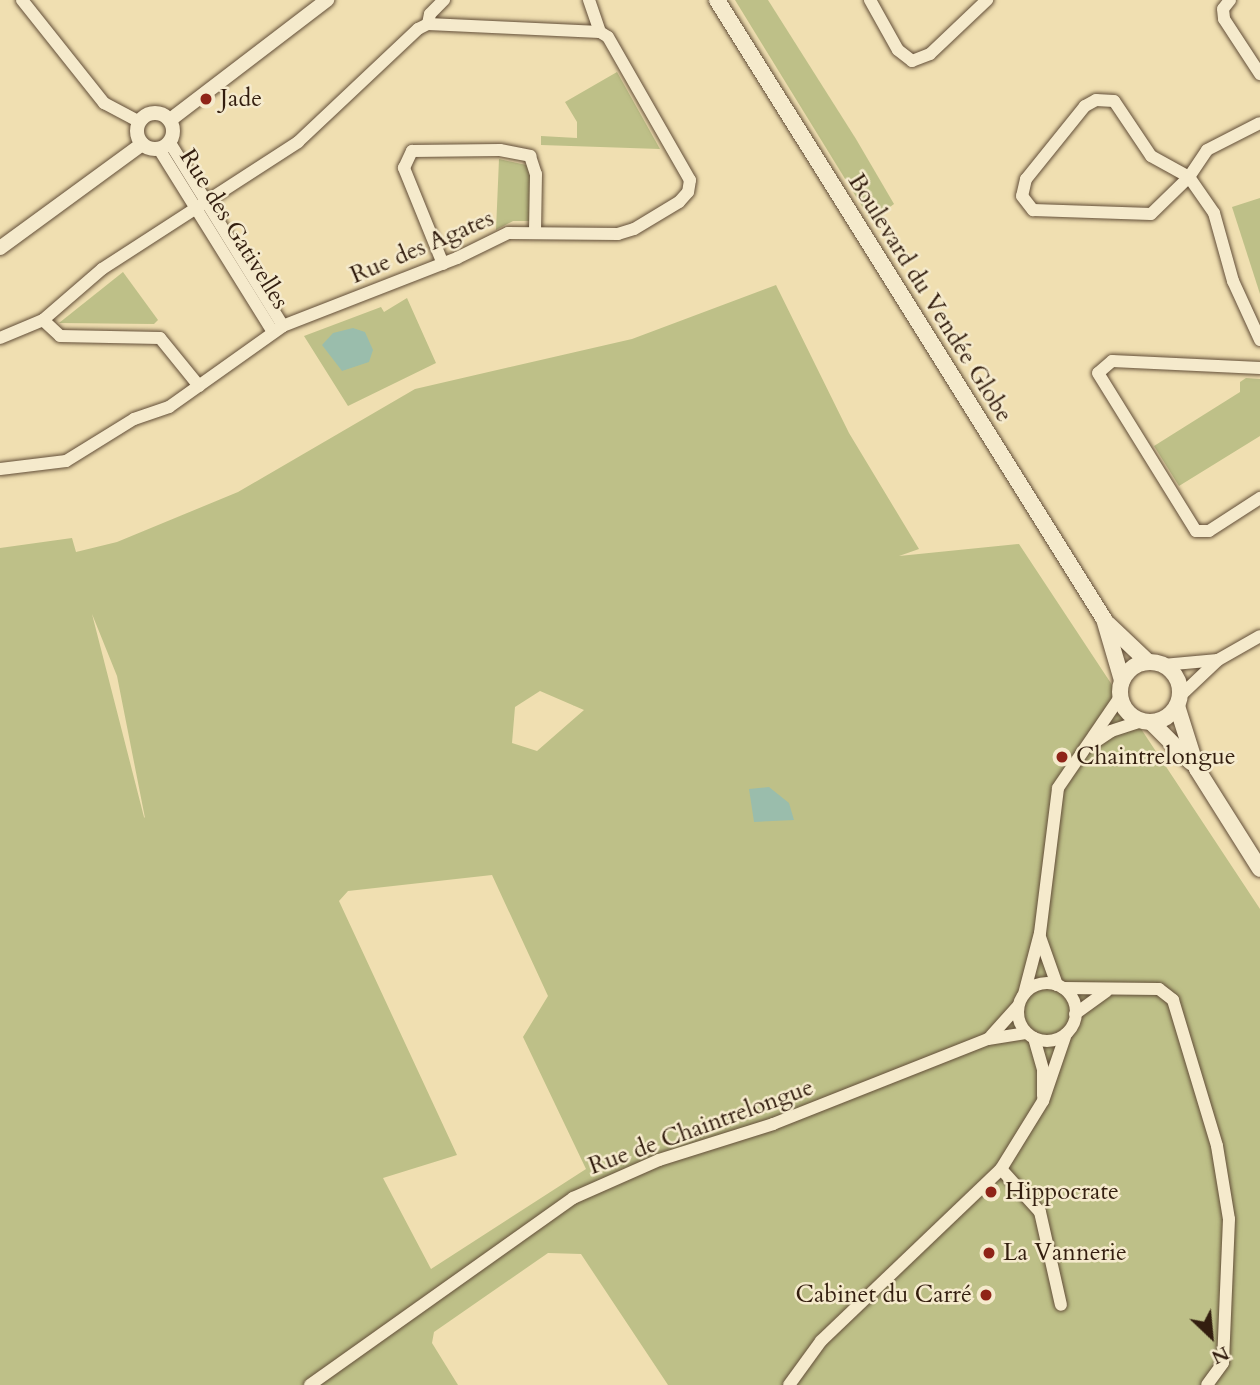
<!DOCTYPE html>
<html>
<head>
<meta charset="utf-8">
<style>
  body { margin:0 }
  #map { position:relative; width:1260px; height:1385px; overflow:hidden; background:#f0dfb1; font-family:Cardo,serif }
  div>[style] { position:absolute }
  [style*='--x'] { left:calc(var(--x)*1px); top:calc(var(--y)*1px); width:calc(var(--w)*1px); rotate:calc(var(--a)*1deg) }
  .green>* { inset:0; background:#bec088 }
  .water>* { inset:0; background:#9abdac }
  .roads { filter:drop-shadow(0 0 2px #624e38) drop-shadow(0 0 2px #624e38) }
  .minor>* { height:12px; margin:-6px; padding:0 6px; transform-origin:6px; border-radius:6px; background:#f5eacc }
  .minor>.ring { margin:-6px; padding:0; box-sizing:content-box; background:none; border:12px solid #f5eacc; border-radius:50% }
  .tertiary>* { height:14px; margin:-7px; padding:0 7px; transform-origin:7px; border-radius:7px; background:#f5eacc }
  .tertiary>.ring { margin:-7px; padding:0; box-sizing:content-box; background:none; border:14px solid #f5eacc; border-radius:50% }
  .secondary>* { height:16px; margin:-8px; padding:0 8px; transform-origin:8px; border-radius:8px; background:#f5eacc }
  .secondary>.ring { margin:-8px; padding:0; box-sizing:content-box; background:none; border:16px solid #f5eacc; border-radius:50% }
  .dots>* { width:19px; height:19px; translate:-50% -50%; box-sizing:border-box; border:4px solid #f5eacc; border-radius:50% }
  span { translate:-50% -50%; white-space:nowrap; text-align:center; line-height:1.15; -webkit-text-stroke:5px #f5eacc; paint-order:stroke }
  .poi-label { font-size:24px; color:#331e0f }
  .left { translate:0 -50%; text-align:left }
  .right { translate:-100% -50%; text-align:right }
  .street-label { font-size:24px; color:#331e0f }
  .north { position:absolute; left:1176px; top:1301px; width:70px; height:70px; -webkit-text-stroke:5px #f5eacc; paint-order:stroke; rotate:154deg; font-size:19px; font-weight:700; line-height:28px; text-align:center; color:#331e0f }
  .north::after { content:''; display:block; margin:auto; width:24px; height:32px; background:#331e0f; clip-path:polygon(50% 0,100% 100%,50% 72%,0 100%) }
</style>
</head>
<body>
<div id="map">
  <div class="green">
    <div style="clip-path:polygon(735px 0,768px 0,856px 139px,894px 204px,871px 221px)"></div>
    <div style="clip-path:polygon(617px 72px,660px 149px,541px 145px,541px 136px,577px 138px,577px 122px,565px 102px)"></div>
    <div style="clip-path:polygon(499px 159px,531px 166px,532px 221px,513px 221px,496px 230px)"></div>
    <div style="clip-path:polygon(1260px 198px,1260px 294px,1232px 207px)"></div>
    <div style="clip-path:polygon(123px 272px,158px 320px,154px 324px,59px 323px)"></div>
    <div style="clip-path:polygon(evenodd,776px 285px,849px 433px,919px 549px,899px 556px,1019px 544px,1260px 909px,1260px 1385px,668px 1385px,581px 1254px,548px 1253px,434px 1332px,432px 1343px,458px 1385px,0 1385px,0 548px,72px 538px,76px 552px,117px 542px,238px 492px,415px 389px,632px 339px,776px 285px,92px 614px,117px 676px,145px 818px,144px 817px,92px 614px,776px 285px,540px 691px,584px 710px,537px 751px,512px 743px,515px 707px,540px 691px,776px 285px,492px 875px,548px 996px,523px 1037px,586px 1169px,431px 1269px,383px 1178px,457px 1155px,339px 901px,348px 891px,492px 875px)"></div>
    <div style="clip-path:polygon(407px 298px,436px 363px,348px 406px,304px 336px,381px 307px,384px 312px)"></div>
    <div style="clip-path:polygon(1246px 378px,1260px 379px,1260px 436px,1179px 486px,1154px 446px,1240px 392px,1240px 382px)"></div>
  </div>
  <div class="water">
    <div style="clip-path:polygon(353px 328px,365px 332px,373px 350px,369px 362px,342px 371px,322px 345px,333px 333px)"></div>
    <div style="clip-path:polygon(769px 787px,789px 803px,794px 820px,754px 822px,749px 789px)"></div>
  </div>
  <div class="roads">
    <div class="minor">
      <div style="--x:22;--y:0;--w:132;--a:51.5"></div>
      <div style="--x:104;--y:103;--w:40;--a:28"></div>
      <div style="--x:589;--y:0;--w:34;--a:71"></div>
      <div style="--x:870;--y:0;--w:57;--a:60.8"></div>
      <div style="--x:898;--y:50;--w:18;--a:38"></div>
      <div style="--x:912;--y:61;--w:19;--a:-21"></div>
      <div style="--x:930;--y:54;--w:79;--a:-43.5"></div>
      <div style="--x:1230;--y:0;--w:11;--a:128"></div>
      <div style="--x:1223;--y:9;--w:10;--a:84"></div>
      <div style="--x:1224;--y:19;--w:66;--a:56.8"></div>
      <div style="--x:428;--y:24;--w:10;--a:-79"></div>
      <div style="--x:430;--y:14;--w:20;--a:-45"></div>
      <div style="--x:170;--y:143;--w:215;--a:58.3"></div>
      <div style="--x:159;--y:149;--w:216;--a:58.1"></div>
      <div style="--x:1189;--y:177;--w:43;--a:-151.1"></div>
      <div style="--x:1151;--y:156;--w:66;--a:-123.9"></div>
      <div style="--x:1114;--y:101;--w:18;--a:-177"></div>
      <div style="--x:1096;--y:100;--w:13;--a:151"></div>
      <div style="--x:1085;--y:106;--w:94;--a:128.9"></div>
      <div style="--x:1026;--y:179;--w:17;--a:103"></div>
      <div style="--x:1022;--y:196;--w:18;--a:52"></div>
      <div style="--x:1033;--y:210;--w:118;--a:1.9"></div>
      <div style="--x:1151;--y:214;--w:53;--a:-44.2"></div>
      <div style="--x:1189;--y:177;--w:32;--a:-56"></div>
      <div style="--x:1207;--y:150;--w:59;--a:-27"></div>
      <div style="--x:1189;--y:177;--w:44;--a:55.2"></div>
      <div style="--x:1214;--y:213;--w:71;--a:74.4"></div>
      <div style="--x:1233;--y:281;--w:65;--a:65.4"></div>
      <div style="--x:443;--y:264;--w:104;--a:-112.1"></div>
      <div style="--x:404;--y:168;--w:19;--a:-65"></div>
      <div style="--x:412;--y:151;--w:88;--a:-0.7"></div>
      <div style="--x:500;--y:150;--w:31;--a:11"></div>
      <div style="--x:530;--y:156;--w:19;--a:72"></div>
      <div style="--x:536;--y:174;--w:57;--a:91"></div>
      <div style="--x:43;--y:320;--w:23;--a:43"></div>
      <div style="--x:60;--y:336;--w:100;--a:1.1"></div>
      <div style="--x:160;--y:338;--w:62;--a:50.9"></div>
      <div style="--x:0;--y:338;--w:47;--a:-22.7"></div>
      <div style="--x:43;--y:320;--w:78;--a:-40.8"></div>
      <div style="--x:102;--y:269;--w:234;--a:-32.9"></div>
      <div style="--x:298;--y:142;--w:165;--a:-43.3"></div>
      <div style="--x:418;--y:29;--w:11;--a:-27"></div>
      <div style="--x:428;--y:24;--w:172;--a:2.7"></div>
      <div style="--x:600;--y:32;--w:9;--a:32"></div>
      <div style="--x:608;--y:37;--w:165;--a:60.2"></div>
      <div style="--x:690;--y:180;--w:12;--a:99"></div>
      <div style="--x:688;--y:192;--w:13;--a:132"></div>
      <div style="--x:679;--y:202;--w:52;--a:149"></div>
      <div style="--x:634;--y:229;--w:17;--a:163"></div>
      <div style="--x:618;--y:234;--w:110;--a:-179.5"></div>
      <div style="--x:508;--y:233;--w:57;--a:153.9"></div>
      <div style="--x:457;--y:258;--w:187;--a:158.7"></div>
      <div style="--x:283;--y:326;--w:140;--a:144.6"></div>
      <div style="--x:169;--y:407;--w:37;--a:161"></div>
      <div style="--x:134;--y:419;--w:80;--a:148.3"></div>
      <div style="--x:66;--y:461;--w:66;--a:173.1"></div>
      <div style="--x:1260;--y:368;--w:148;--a:-177.3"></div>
      <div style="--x:1112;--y:361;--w:18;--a:139"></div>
      <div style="--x:1098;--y:373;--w:186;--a:58.2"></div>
      <div style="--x:1196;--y:531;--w:13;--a:0"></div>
      <div style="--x:1209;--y:531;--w:61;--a:-32.9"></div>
      <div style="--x:1163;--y:665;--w:55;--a:-5.2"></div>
      <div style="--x:1179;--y:697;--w:54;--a:-43.5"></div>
      <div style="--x:1218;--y:660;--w:48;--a:-29.7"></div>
      <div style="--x:1089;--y:746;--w:27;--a:-34"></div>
      <div style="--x:1111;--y:731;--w:33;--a:-18"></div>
      <div style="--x:1040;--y:937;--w:51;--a:70.5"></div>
      <div class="ring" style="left:1018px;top:983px;width:46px;height:46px"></div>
      <div style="--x:1063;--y:988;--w:96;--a:0.6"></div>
      <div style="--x:1159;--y:989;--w:18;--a:38"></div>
      <div style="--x:1173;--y:1000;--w:152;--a:73.2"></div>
      <div style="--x:1217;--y:1146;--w:74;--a:80.7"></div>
      <div style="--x:1229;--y:1219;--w:144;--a:92.4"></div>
      <div style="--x:1223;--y:1363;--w:27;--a:126"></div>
      <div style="--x:1024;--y:994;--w:63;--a:-75.3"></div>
      <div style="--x:1040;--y:933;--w:146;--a:-82.9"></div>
      <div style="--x:1058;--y:788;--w:110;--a:-55.7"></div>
      <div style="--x:1075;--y:1014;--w:39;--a:-36"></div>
      <div style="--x:991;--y:1036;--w:40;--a:-48"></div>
      <div style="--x:1034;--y:1038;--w:33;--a:74"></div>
      <div style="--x:1043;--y:1070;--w:26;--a:90"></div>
      <div style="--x:1001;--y:1169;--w:58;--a:47.8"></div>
      <div style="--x:1040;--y:1212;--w:95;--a:77.3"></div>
      <div style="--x:310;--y:1385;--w:323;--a:-35.4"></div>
      <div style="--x:573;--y:1198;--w:94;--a:-23.8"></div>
      <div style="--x:659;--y:1160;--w:120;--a:-17.5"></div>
      <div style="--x:773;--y:1124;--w:231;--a:-21.6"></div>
      <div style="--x:988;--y:1039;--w:38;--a:-9"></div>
      <div style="--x:789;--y:1385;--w:54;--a:-54"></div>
      <div style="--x:821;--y:1341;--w:249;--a:-43.7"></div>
      <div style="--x:1001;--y:1169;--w:80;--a:-58.3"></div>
      <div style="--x:1043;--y:1101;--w:71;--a:-71.1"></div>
    </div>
    <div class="tertiary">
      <div class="ring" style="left:137px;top:113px;width:22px;height:22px"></div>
      <div style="--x:170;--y:120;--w:198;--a:-37.4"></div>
      <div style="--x:0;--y:248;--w:176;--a:-36.2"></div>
    </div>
    <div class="secondary">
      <div style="--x:717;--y:0;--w:730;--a:57.99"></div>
      <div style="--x:1104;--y:619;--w:64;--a:73.6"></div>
      <div style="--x:1108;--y:624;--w:55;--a:43.5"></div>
      <div class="ring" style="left:1120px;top:662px;width:44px;height:44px"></div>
      <div style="--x:1177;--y:706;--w:66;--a:72.4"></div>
      <div style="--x:1197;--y:769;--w:118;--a:57.8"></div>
      <div style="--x:1151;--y:722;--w:57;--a:45"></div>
    </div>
  </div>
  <div class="dots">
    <div style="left:206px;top:99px;background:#8f2418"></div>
    <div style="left:1062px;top:757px;background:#8f2418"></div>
    <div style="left:991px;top:1192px;background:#8f2418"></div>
    <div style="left:989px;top:1253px;background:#8f2418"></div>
    <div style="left:986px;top:1295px;background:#8f2418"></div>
  </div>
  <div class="poi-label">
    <span class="left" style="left:220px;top:99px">Jade</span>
    <span class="left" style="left:1076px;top:757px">Chaintrelongue</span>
    <span class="left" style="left:1005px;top:1192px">Hippocrate</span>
    <span class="left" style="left:1003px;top:1253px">La Vannerie</span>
    <span class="right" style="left:972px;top:1295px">Cabinet du Carré</span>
  </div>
  <div class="street-label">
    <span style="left:234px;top:229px;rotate:58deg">Rue des Gativelles</span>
    <span style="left:422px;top:247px;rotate:-23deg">Rue des Agates</span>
    <span style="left:930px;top:298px;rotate:58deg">Boulevard du Vendée Globe</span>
    <span style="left:701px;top:1127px;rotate:-20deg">Rue de Chaintrelongue</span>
  </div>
  <div class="north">N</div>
</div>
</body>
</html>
